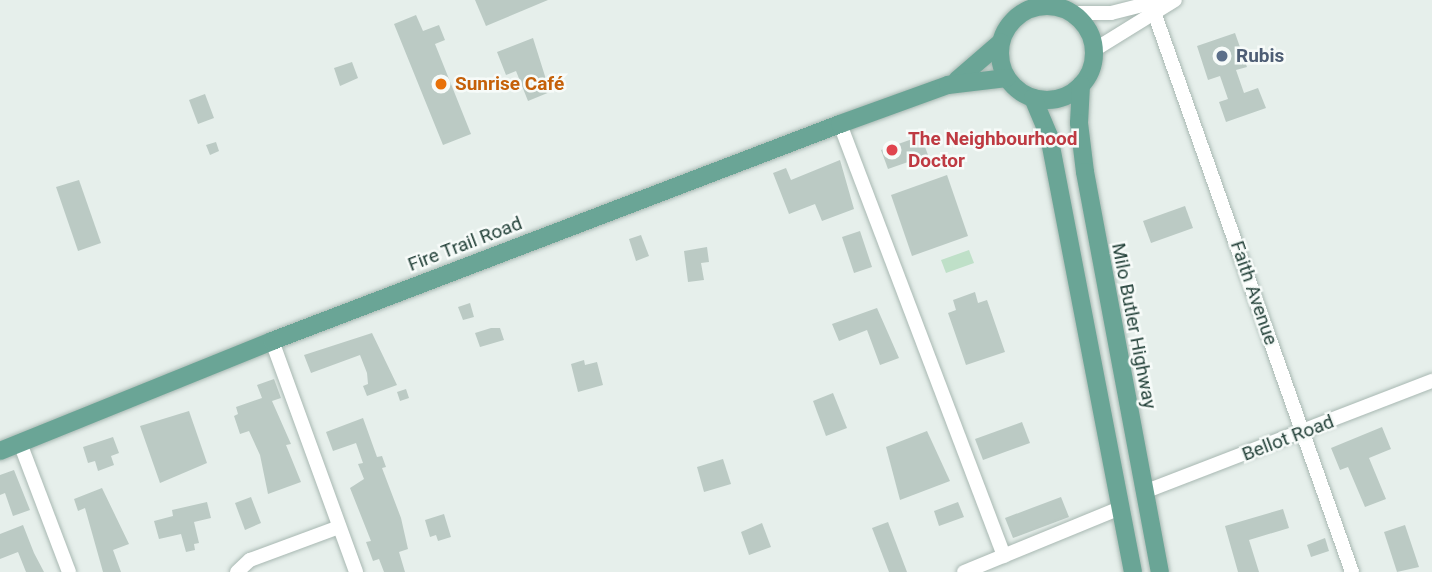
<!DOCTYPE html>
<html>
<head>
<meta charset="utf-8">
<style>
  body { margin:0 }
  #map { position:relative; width:1432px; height:572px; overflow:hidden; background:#e6efeb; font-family:Roboto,sans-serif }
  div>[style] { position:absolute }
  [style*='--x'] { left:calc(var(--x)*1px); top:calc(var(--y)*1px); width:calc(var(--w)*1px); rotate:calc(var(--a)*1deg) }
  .green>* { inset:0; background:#bfe0c8 }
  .building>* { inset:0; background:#bbcac4 }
  .roads { filter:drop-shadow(0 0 2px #a8b8b2) drop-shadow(0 0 2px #a8b8b2) }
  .minor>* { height:14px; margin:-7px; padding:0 7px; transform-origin:7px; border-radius:7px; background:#fff }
  .major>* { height:18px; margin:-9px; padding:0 9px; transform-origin:9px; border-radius:9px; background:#6aa596 }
  .major>.ring { margin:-9px; padding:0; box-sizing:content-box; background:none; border:18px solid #6aa596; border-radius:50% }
  .dots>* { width:19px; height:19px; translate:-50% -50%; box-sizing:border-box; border:4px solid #f7fbf9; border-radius:50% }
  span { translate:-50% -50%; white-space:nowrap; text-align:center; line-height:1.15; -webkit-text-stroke:5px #f7fbf9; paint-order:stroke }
  .service-label { font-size:19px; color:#4e5e75; font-weight:700 }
  .left { translate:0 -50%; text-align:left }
  .food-label { font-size:19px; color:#c56008; font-weight:700 }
  .health-label { font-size:19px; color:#be3a42; font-weight:700 }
  .street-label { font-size:19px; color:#24423a }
</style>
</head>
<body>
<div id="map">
  <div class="green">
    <div style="clip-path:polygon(969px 250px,974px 263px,946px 273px,941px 260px)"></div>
  </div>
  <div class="building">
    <div style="clip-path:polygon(475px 0,548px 0,486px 26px)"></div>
    <div style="clip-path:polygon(416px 15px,423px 31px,439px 25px,445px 40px,435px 44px,471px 134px,443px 145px,394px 24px)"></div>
    <div style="clip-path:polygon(1235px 33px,1247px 67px,1236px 70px,1244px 93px,1258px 88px,1266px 108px,1226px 122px,1219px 102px,1228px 99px,1220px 76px,1208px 80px,1197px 46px)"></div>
    <div style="clip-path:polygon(533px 38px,550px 92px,528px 101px,516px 71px,506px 75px,497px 52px)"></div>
    <div style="clip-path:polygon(352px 62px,358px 78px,340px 86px,334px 68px)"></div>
    <div style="clip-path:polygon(205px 94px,214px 118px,198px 124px,189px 100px)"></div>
    <div style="clip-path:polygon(921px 136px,928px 155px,888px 169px,881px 150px)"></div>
    <div style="clip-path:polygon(216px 142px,219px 151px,210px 155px,206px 145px)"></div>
    <div style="clip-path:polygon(840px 160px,854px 209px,822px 221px,815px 204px,789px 214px,773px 173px,786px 168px,791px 180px)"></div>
    <div style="clip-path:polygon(947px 175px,968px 236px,912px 256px,891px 195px)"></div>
    <div style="clip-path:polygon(79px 180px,101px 243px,78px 251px,56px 187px)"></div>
    <div style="clip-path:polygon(1185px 206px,1193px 228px,1151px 243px,1143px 221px)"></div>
    <div style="clip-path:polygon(860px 231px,872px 267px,854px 273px,842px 237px)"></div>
    <div style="clip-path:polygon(641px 235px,649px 256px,636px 261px,629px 239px)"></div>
    <div style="clip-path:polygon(707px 247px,709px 262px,701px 263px,704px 280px,688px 282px,684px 251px)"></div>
    <div style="clip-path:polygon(975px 292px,978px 303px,987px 300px,1005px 352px,966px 365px,948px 313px,956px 310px,953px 300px)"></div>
    <div style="clip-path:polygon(470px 303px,474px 317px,463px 320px,458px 307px)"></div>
    <div style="clip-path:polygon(877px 308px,899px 358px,880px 365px,867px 330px,839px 341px,832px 324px)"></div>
    <div style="clip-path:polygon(491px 328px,500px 328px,504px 340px,480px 347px,475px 333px)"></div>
    <div style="clip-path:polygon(372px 333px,397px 385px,367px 396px,363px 386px,368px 384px,367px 373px,360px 355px,311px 373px,304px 355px)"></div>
    <div style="clip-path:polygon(584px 360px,585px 365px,597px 362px,603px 385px,578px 392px,571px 364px)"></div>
    <div style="clip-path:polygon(274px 379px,281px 398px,272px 401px,291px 444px,286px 445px,301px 482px,268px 494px,260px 455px,249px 431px,240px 434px,234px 416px,238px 414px,236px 407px,262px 398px,257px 385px)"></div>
    <div style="clip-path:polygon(406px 389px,409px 398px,400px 401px,397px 392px)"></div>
    <div style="clip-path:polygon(833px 393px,847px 428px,826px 436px,813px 401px)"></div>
    <div style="clip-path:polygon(189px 411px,207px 463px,160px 483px,140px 426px)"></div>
    <div style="clip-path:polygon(363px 418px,377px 457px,382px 456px,386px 467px,382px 468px,401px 518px,408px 549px,399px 552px,405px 572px,384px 572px,379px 559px,373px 561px,366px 542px,371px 541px,350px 488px,364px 479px,358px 464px,363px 463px,356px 443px,333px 451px,326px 432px)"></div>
    <div style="clip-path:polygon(1022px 422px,1030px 443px,983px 460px,975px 439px)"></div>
    <div style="clip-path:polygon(1382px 427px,1391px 449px,1369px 458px,1386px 499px,1365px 507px,1348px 467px,1340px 470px,1331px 448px)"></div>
    <div style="clip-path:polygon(927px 431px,950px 481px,900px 500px,886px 447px)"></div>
    <div style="clip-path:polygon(113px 437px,119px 453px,111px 456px,114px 465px,98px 471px,95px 461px,88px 463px,83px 447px)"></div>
    <div style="clip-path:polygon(723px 459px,731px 484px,704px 492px,697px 467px)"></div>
    <div style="clip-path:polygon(14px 470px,30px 510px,13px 516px,5px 493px,0 495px,0 475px)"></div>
    <div style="clip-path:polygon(102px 488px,129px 544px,113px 550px,121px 572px,103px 572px,85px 508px,78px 511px,74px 499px)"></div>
    <div style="clip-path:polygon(251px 497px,261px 523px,245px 530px,235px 503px)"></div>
    <div style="clip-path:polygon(1061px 497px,1069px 517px,1013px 538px,1005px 518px)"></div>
    <div style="clip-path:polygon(207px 502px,211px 518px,194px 522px,199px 543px,194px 544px,195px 550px,186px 552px,181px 534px,159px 539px,154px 521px,173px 516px,172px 510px)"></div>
    <div style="clip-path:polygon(958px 502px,964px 517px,939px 526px,934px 511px)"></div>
    <div style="clip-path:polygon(1283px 509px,1289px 528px,1249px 540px,1259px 572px,1238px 572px,1225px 526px)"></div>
    <div style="clip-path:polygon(444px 514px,451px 537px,438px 541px,436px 535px,430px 537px,425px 520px)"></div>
    <div style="clip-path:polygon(888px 522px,907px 572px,889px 572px,872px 528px)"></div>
    <div style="clip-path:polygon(762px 523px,771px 547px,749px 555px,741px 532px)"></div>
    <div style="clip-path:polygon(23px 525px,34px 553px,44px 572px,26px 572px,18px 552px,0 559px,0 534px)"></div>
    <div style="clip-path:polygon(1405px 525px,1419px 567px,1397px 572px,1384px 532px)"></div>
    <div style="clip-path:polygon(1325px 538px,1329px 551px,1311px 557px,1307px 545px)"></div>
  </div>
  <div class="roads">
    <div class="minor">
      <div style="--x:1071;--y:13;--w:40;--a:0"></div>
      <div style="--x:1111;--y:13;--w:53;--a:-14.3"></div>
      <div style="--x:1155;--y:15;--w:591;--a:70.52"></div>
      <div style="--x:1094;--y:50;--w:95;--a:-31.7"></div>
      <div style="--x:840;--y:124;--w:462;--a:69.2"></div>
      <div style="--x:272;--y:341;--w:246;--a:70"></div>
      <div style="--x:20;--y:443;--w:138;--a:69.2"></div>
      <div style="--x:1144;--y:492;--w:309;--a:-21.1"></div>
      <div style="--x:237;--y:572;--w:18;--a:-43"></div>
      <div style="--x:250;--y:560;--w:95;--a:-20.3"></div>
      <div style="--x:964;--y:572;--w:169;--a:-22.3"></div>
    </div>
    <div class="major">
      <div class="ring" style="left:1000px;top:6px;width:76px;height:76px"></div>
      <div style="--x:957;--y:80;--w:58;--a:-40.8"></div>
      <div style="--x:1081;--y:85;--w:38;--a:93"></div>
      <div style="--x:1079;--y:123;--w:49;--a:83"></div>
      <div style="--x:1085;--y:172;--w:407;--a:79.4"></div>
      <div style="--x:1033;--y:98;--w:41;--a:67.2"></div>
      <div style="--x:1049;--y:136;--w:444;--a:79.1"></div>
      <div style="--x:0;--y:451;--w:293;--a:-22"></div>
      <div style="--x:272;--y:341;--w:608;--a:-20.91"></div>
      <div style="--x:840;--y:124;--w:115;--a:-19.9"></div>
      <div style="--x:948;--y:85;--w:59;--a:-6.8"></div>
    </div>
  </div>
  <div class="dots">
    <div style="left:1222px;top:56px;background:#5c6f8a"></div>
    <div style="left:441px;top:84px;background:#e8710a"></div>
    <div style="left:892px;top:150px;background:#e0444e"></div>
  </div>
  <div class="service-label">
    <span class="left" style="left:1236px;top:56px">Rubis</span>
  </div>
  <div class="food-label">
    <span class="left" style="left:455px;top:84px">Sunrise Café</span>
  </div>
  <div class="health-label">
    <span class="left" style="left:908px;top:150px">The Neighbourhood<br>Doctor</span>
  </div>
  <div class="street-label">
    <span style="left:465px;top:244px;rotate:-21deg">Fire Trail Road</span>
    <span style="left:1254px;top:293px;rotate:71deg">Faith Avenue</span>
    <span style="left:1134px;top:326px;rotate:79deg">Milo Butler Highway</span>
    <span style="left:1288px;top:438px;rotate:-21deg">Bellot Road</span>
  </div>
</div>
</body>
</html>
